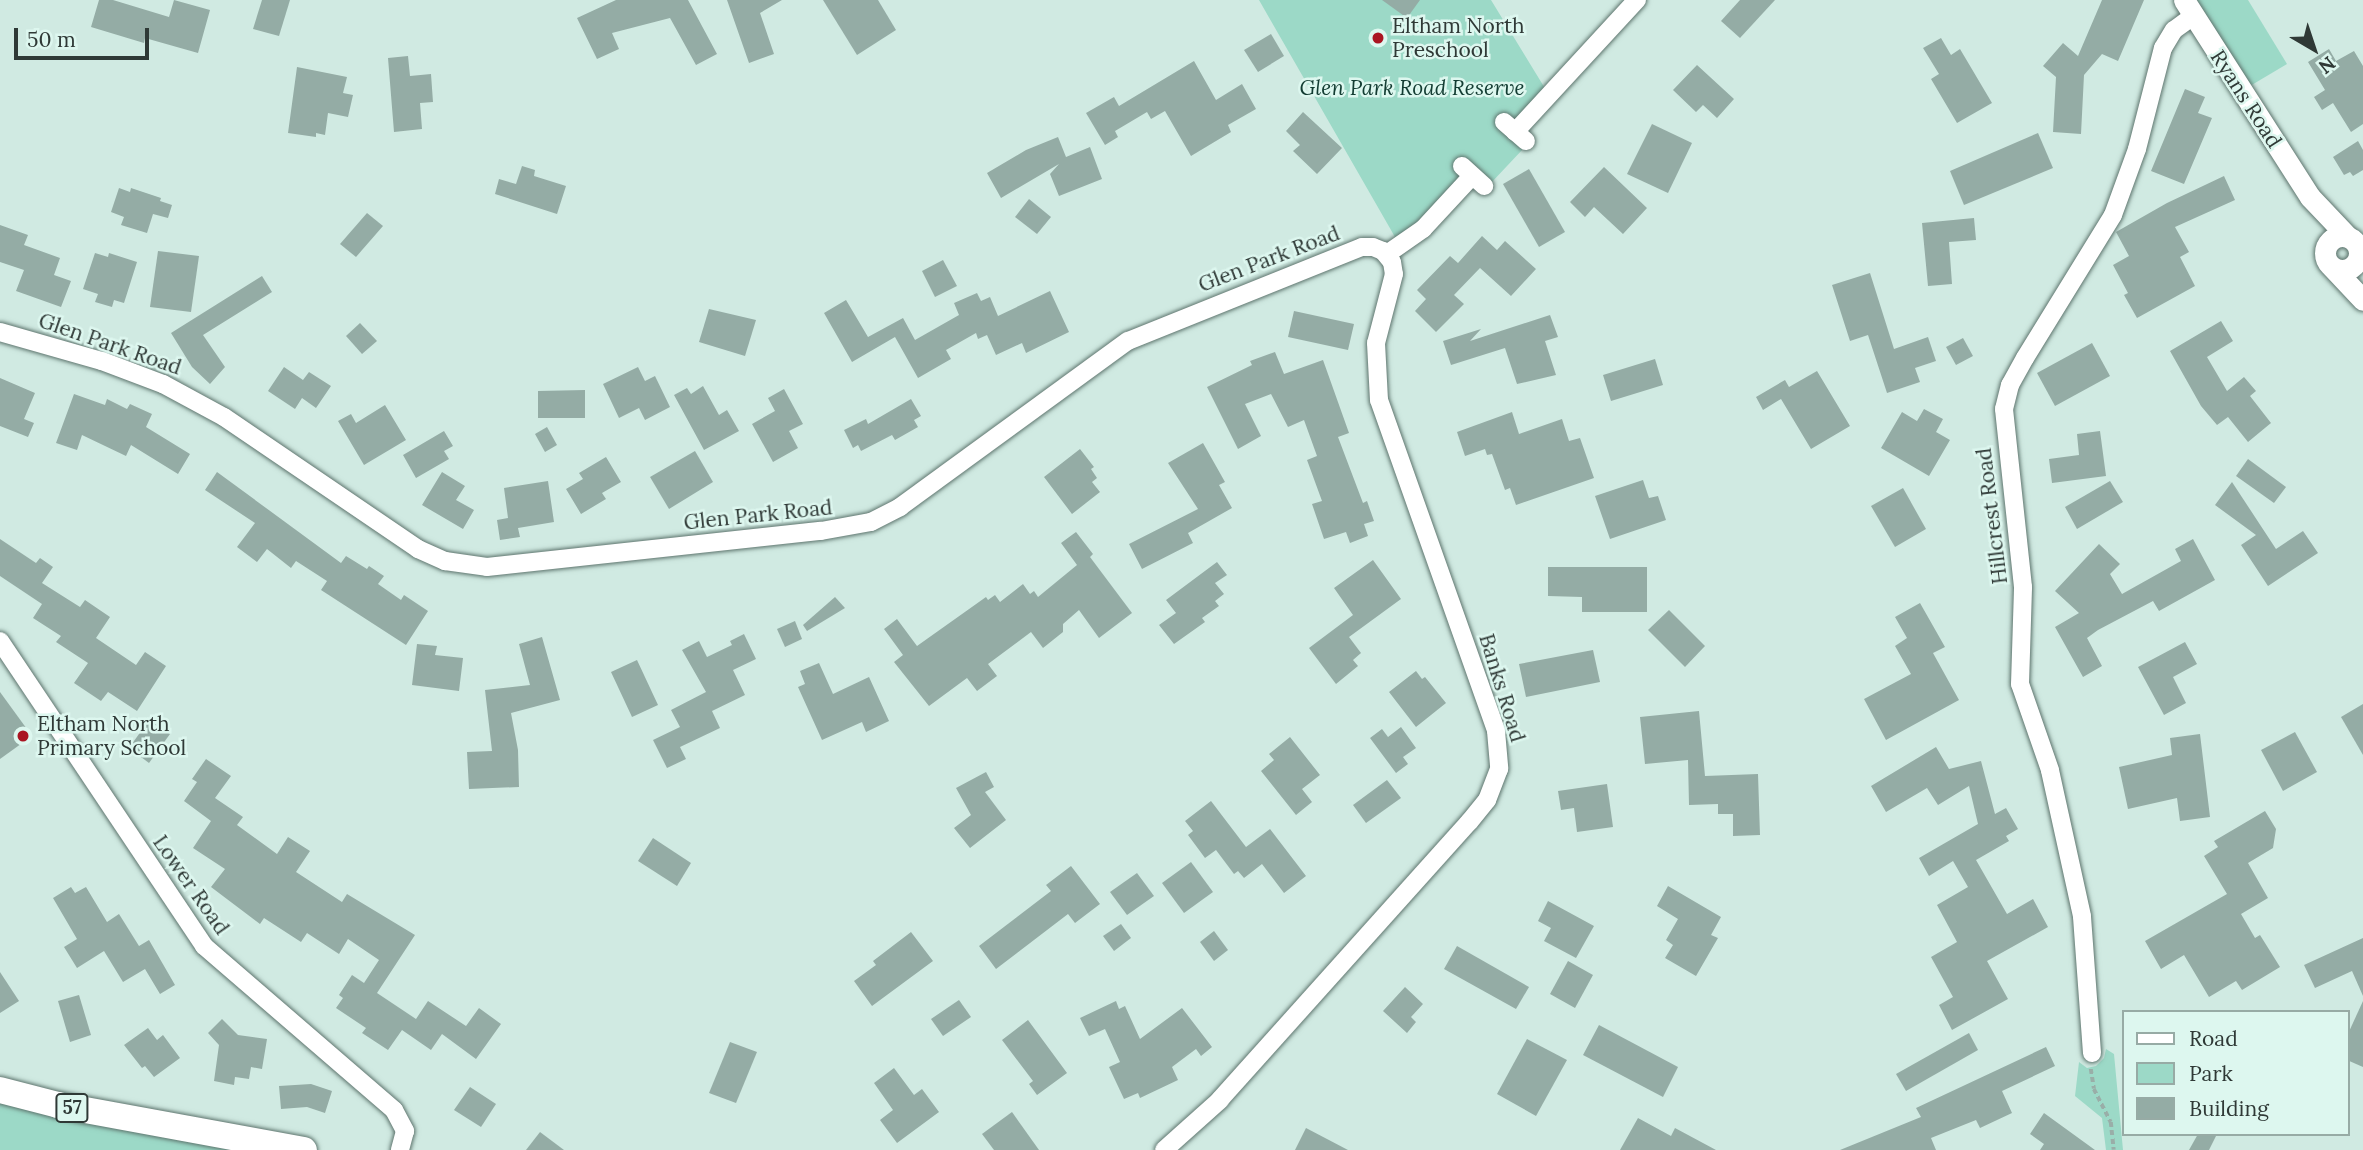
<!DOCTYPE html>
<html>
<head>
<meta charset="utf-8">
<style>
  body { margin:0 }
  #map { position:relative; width:2363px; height:1150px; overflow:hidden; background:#d0eae2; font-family:Lora,serif }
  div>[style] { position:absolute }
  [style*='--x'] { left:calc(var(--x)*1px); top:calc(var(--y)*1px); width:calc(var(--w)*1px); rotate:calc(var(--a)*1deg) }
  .green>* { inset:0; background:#9cd9c7 }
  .building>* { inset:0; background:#94aca5 }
  .path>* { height:3.5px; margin-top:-1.75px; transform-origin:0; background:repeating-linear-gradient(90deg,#99aea8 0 5px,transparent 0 8.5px) }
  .roads { filter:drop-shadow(0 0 2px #5e756e) drop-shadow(0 0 2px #5e756e) }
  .minor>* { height:18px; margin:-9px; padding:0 9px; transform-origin:9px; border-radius:9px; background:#fff }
  .tertiary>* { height:21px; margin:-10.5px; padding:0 10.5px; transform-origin:10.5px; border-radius:10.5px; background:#fff }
  .tertiary>.ring { margin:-10.5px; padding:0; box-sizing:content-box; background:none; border:21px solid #fff; border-radius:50% }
  .primary>* { height:26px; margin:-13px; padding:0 13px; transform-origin:13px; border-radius:13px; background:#fff }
  .dots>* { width:19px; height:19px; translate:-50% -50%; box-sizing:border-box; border:4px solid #ddf7ef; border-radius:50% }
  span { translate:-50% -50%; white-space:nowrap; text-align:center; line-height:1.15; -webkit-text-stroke:5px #ddf7ef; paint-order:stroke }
  .shield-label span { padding:2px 5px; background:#ddf7ef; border:2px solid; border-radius:5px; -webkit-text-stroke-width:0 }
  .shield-label { font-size:19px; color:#2f3936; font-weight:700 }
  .poi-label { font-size:21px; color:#2f3936 }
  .left { translate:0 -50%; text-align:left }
  .park-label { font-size:21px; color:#123c32; font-style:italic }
  .street-label { font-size:21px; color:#2f3936 }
  .legend { position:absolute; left:2122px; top:1010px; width:228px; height:126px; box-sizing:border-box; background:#ddf7ef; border:2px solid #97aba5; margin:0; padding:9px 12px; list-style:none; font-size:21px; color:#2f3936 }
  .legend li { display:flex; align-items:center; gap:14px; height:35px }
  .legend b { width:35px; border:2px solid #97aba5 }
  .north { position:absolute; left:2279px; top:14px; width:70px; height:70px; -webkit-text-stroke:5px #ddf7ef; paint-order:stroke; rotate:141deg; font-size:19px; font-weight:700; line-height:28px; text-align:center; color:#2f3936 }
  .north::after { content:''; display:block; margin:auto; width:24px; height:32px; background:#2f3936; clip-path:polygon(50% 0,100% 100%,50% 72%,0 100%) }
  .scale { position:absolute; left:14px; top:28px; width:135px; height:32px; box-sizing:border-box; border:4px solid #2f3936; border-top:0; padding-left:9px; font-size:21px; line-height:24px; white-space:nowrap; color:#2f3936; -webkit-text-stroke:5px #ddf7ef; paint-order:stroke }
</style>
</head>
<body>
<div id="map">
  <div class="green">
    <div style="clip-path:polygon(1259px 0,1491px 0,1546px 90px,1517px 119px,1497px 125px,1523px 149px,1491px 183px,1455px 170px,1460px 179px,1420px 224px,1395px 237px)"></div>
    <div style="clip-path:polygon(2197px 0,2248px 0,2287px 64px,2250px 86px)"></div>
    <div style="clip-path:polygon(2106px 1049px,2114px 1054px,2123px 1150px,2106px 1150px,2102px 1118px,2075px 1096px,2079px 1062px,2087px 1068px,2096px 1066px,2104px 1058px)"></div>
    <div style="clip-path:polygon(0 1101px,250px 1150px,0 1150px)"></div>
  </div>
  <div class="building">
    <div style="clip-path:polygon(99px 0,113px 0,169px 17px,174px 0,210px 10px,198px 53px,145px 38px,144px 43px,91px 27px)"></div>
    <div style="clip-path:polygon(262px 0,290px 0,279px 36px,253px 29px)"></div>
    <div style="clip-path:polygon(616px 0,688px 0,717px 54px,696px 65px,670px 18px,612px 33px,619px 49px,597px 59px,577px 18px)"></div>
    <div style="clip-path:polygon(727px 0,782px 0,760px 13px,774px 54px,749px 63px)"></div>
    <div style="clip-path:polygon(823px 0,878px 0,896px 30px,857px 55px)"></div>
    <div style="clip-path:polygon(1382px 0,1420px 0,1407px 18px)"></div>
    <div style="clip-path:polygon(1740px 0,1775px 0,1740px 38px,1721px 21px)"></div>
    <div style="clip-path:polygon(2102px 0,2144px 0,2118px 61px,2102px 54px,2084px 75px,2081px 134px,2053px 132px,2056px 77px,2043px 66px,2063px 43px,2078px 56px)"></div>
    <div style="clip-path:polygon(1271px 34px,1284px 56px,1258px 72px,1244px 50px)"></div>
    <div style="clip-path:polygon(1941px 38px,1951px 55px,1960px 49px,1992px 103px,1957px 123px,1931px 79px,1939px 74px,1923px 48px)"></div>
    <div style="clip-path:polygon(2329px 49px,2336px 61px,2354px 51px,2363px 66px,2363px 124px,2351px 132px,2333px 103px,2322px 110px,2314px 97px,2325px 90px,2308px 62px)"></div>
    <div style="clip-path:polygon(408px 56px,410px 76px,431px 74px,433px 102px,420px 103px,422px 129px,394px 132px,388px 58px)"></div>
    <div style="clip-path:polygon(1194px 61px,1216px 100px,1242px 84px,1256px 109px,1228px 125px,1231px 132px,1191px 156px,1165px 111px,1151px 119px,1147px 112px,1115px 131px,1118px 137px,1105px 145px,1086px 113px,1114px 97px,1119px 106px)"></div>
    <div style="clip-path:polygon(1697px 65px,1734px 99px,1717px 118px,1703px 105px,1696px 112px,1673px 90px)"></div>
    <div style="clip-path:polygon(297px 67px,347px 77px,343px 93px,353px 95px,348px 117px,328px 113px,325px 135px,316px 133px,316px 137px,288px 133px)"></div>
    <div style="clip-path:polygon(2185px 89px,2205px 97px,2198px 113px,2212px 118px,2184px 184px,2151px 171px)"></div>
    <div style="clip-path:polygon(1303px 112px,1342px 148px,1317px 174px,1293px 151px,1300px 145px,1286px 131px)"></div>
    <div style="clip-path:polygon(1652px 124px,1692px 143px,1668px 193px,1627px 174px)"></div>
    <div style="clip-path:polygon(2038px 133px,2053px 168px,1964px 205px,1950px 171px)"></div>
    <div style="clip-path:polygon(1058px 137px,1066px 157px,1090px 147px,1102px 179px,1059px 196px,1050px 174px,1059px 164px,1001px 198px,987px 173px,1026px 150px)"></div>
    <div style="clip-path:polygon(2358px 141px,2363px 150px,2363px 170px,2353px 176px,2350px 172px,2344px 175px,2333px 157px)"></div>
    <div style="clip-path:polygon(522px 166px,535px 170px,534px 176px,566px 186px,557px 214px,495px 194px,499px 179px,516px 184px)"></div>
    <div style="clip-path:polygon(1604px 167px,1647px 208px,1623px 234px,1594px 207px,1585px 217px,1570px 202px)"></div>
    <div style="clip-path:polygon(1529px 169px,1565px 232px,1539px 247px,1503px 184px)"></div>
    <div style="clip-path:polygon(2224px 176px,2235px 200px,2175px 227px,2189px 252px,2180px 257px,2195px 286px,2137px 318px,2124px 295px,2128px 293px,2113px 265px,2129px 256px,2116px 232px,2167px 203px)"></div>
    <div style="clip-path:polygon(119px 188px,130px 192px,131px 188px,161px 198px,160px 201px,172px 205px,168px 218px,153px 214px,147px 233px,121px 225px,124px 217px,111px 212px)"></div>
    <div style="clip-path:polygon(1029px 199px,1051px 217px,1037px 234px,1015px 217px)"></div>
    <div style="clip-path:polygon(367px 213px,383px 226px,356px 257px,340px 244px)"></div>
    <div style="clip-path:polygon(1974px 218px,1976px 240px,1949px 242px,1952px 284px,1928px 286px,1922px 223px)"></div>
    <div style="clip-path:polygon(0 225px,28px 235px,24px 245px,60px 258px,54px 275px,71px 281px,61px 307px,16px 291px,24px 270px,0 262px)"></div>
    <div style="clip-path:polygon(1482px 236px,1497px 250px,1505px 241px,1536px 269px,1511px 296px,1480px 268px,1454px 295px,1464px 304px,1436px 332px,1415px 311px,1426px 299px,1417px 290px,1450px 256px,1458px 263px)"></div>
    <div style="clip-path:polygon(158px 251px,199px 256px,191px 312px,150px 307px)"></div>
    <div style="clip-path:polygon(95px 253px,108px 257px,109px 253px,137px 262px,124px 303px,114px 300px,112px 307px,95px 302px,98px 294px,83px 289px)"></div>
    <div style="clip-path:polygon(943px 260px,957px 286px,935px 297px,922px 271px)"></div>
    <div style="clip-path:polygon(1870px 273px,1894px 349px,1928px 337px,1936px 361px,1915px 368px,1920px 382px,1887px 393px,1868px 335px,1850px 341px,1832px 285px)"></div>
    <div style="clip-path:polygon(262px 276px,272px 292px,203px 335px,225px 367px,210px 384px,192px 367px,171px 333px)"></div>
    <div style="clip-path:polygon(1050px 291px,1069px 332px,1026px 353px,1022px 343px,996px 355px,987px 335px,978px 339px,976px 333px,946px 350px,951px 359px,918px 378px,895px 337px,852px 362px,824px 313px,846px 300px,868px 337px,903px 318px,915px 340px,959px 315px,954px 303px,977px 293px,981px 301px,990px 297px,998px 316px)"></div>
    <div style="clip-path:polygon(709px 309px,756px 320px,745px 356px,699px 342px)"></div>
    <div style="clip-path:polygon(1294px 311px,1354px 324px,1348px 350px,1288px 337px)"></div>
    <div style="clip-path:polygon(1550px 315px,1558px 337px,1545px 341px,1556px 375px,1517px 384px,1505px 348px,1451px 365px,1443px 341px,1481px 329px,1470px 341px)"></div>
    <div style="clip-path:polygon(2221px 321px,2233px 341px,2207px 357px,2227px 391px,2244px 377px,2256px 391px,2250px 396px,2271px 423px,2248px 442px,2228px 417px,2217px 425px,2201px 406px,2170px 351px)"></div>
    <div style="clip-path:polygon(360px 323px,377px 341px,362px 354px,346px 336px)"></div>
    <div style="clip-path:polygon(1963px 338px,1973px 356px,1956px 365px,1946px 347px)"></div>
    <div style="clip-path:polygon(2092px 343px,2110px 376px,2055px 406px,2037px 373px)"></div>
    <div style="clip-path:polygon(1275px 352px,1284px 374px,1323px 360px,1349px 433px,1338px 437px,1363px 503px,1367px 501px,1374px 521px,1364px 524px,1368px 536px,1350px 543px,1346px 532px,1324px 539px,1312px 504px,1322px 501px,1307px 460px,1317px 456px,1304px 420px,1288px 427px,1271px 394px,1245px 404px,1261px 436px,1238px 449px,1207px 387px,1252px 365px,1250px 361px)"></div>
    <div style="clip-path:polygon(1655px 359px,1663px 385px,1611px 401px,1603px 375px)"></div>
    <div style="clip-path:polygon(284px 367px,303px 380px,309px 372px,331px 386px,316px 408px,302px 398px,295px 409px,268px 391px)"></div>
    <div style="clip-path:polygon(638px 367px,645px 381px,655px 376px,670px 407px,645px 420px,639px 408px,619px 418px,603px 384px)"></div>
    <div style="clip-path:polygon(1817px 371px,1850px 426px,1811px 449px,1781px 399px,1763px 410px,1756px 397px,1785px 380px,1789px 387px)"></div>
    <div style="clip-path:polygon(0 378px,35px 393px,24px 419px,34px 423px,28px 437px,0 426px)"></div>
    <div style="clip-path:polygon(703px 386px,719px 415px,727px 410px,739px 431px,704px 450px,674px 395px,687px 388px,691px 394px)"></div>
    <div style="clip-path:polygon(784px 389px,803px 424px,789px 431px,798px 448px,773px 462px,752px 424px,775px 411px,768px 398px)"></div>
    <div style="clip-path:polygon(585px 390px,585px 418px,538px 418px,538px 391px)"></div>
    <div style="clip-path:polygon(74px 394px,105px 405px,107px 399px,127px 409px,130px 404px,152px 414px,146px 427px,190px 454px,178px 474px,131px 445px,126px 456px,82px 435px,77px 450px,56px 443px)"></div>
    <div style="clip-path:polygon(911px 399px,921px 416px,914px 420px,918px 427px,895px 440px,892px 435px,861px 451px,858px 445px,853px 448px,844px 430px,866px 419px,868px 424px)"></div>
    <div style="clip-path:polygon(385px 405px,406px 440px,364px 465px,338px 421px,351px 414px,356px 423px)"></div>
    <div style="clip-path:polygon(1924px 409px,1943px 419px,1936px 432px,1950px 440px,1929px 476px,1881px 448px,1902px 412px,1917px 421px)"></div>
    <div style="clip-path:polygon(1512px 412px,1519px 434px,1562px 419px,1569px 441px,1580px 438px,1594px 478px,1516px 505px,1510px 488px,1505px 490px,1492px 454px,1487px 455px,1485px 449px,1465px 456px,1457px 432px)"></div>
    <div style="clip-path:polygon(547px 427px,557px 445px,545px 452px,535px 434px)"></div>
    <div style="clip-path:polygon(444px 431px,453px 446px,444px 451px,449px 459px,416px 478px,403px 455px)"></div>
    <div style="clip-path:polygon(2100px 431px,2106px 476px,2052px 483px,2049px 459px,2079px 455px,2077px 434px)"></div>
    <div style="clip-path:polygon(1203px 443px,1225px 482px,1219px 485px,1232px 508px,1188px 533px,1193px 543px,1142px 569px,1129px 544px,1198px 509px,1168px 463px)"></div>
    <div style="clip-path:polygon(1080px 449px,1094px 467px,1091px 469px,1097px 478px,1092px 482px,1100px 492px,1072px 514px,1044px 477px)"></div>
    <div style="clip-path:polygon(695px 451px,713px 482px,669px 509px,650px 477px)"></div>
    <div style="clip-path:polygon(606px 457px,621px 482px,602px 493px,606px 499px,581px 514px,566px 489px,583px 479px,579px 473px)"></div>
    <div style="clip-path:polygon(2248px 459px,2286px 487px,2274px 503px,2236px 476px)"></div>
    <div style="clip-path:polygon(217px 472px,341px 563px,346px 556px,367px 569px,369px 566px,384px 576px,378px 584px,401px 600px,404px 595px,428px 611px,406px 645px,321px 590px,327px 581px,296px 561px,291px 568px,267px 549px,257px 562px,237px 547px,255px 523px,205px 490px)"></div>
    <div style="clip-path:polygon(442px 472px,465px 486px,456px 500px,474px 510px,463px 529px,422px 505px)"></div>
    <div style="clip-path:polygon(1643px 480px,1649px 498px,1658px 496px,1666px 520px,1610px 539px,1595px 496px)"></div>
    <div style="clip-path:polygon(548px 481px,554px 522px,518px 528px,520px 537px,500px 540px,497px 520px,508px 518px,504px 488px)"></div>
    <div style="clip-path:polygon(2110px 481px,2123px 502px,2077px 529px,2065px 507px)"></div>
    <div style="clip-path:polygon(2232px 482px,2276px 549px,2303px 531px,2318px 553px,2268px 586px,2241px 545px,2256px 535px,2215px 505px)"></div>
    <div style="clip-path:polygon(1903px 488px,1926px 529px,1895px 547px,1871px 506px)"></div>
    <div style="clip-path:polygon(1076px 532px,1093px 554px,1090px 557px,1132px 613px,1099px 638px,1079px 610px,1063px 624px,1063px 632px,1043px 648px,1031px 632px,988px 664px,997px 676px,977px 691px,967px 678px,929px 706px,894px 662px,903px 655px,884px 629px,897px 619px,917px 646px,986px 597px,988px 600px,995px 595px,1000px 602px,1023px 584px,1030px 594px,1034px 591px,1038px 597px,1077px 565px,1061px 543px)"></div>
    <div style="clip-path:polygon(0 539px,36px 563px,40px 558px,53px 567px,42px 583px,80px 607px,85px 600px,110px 617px,96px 638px,136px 665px,145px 652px,166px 666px,137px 711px,108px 692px,101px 701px,74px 683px,88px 663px,56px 642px,61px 636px,33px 618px,42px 604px,0 576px)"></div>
    <div style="clip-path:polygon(2193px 539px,2215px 580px,2159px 611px,2153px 601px,2098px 630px,2087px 638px,2102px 666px,2083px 677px,2055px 627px,2079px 613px,2055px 591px,2099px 544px,2120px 564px,2110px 574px,2122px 594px,2181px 561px,2175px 549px)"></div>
    <div style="clip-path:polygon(1373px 560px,1401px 599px,1349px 637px,1361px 653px,1353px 660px,1358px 666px,1336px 684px,1309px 648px,1353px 615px,1334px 588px)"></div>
    <div style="clip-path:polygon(1217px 562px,1227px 575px,1215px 583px,1224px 594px,1215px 601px,1219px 606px,1202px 618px,1205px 622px,1174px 644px,1159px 625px,1176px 613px,1166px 600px)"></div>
    <div style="clip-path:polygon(1548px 567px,1647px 567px,1647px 612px,1582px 612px,1582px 597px,1548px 596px)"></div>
    <div style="clip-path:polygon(835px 597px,845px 608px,807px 631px,803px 625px)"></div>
    <div style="clip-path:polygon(1920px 603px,1945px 647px,1933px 653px,1959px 700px,1886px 740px,1864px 699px,1911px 674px,1895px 646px,1907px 638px,1895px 617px)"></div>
    <div style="clip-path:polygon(1669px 610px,1705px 646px,1685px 667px,1648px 630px)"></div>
    <div style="clip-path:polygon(795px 621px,802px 639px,785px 647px,777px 629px)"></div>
    <div style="clip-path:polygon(744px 634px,756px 659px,733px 670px,745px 695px,712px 711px,720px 728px,680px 747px,686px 759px,667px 768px,653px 740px,680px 727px,671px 710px,706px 692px,682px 650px,699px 641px,707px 657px,732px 645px,730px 641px)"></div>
    <div style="clip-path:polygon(542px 637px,560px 700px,511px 713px,518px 750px,519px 787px,469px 789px,467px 752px,492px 751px,485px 690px,530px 685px,519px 644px)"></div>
    <div style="clip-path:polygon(2185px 642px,2197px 664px,2173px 677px,2186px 703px,2164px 715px,2138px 667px)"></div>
    <div style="clip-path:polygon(417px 644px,437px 646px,435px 655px,463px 658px,459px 691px,412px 685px)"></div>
    <div style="clip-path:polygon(1593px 650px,1600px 682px,1526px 697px,1519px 664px)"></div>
    <div style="clip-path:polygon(637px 660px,658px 705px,632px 717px,611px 672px)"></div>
    <div style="clip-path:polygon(819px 663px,833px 694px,869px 677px,889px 721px,866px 732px,862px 722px,822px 740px,798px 687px,805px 684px,800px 671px)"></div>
    <div style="clip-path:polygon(1416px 671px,1422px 679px,1425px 677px,1446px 703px,1416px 727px,1389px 692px)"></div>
    <div style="clip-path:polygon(0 692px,32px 736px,0 759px)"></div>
    <div style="clip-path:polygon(2363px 704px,2363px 755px,2341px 717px)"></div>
    <div style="clip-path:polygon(1699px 711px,1705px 776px,1758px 774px,1760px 835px,1733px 836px,1733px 814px,1718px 814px,1718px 804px,1689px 805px,1688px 760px,1645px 764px,1640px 717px)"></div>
    <div style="clip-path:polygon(149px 720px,170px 734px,149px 763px,129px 748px)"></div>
    <div style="clip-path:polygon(1401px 727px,1416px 748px,1403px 757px,1408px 764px,1396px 773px,1370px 738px,1382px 729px,1388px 737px)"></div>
    <div style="clip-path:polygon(2295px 732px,2317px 772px,2283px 791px,2261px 750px)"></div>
    <div style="clip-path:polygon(2200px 734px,2210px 817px,2180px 821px,2177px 798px,2128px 809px,2119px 767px,2172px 755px,2170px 738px)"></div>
    <div style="clip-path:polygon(1290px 737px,1320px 775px,1302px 789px,1312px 802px,1296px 815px,1261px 771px,1274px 760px,1269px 754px)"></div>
    <div style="clip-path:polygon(1936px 747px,1949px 769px,1981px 761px,1995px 814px,2006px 808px,2018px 829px,2006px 836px,2009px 841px,1976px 860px,2007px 914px,2033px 899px,2048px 927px,1987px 961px,2008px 999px,1952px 1030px,1939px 1005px,1953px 997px,1931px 957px,1957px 942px,1937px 905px,1968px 887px,1953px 861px,1929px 876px,1919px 858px,1978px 824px,1969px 786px,1938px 805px,1927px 788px,1886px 812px,1871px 786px)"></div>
    <div style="clip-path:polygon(206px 759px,231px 776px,215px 798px,243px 817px,237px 825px,277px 854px,288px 837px,310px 851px,296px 872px,342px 902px,347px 894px,415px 935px,377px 993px,416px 1019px,428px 1001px,466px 1026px,479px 1008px,501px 1024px,476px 1059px,442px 1034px,431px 1050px,402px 1030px,388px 1050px,362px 1033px,366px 1028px,336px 1008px,343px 998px,339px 995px,352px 975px,364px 983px,379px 960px,348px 939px,339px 954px,307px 933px,301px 942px,264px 918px,260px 924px,211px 887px,225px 869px,193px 848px,211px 821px,184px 801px,197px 782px,192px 779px)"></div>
    <div style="clip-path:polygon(986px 772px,994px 787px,985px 792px,1006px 820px,970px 848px,954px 828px,971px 815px,956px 788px)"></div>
    <div style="clip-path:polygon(1387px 780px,1401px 798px,1366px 823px,1353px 805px)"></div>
    <div style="clip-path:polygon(1607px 784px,1613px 827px,1577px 832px,1574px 808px,1561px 810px,1558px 791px)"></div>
    <div style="clip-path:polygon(1211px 801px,1246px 847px,1270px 829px,1306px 876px,1284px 893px,1262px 864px,1244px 878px,1238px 871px,1234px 874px,1216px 850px,1205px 858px,1188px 835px,1193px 831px,1185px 821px)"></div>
    <div style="clip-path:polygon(2265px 811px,2276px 829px,2273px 848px,2248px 863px,2268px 898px,2241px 914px,2255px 938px,2260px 935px,2280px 967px,2242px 990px,2236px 981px,2209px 997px,2184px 955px,2161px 969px,2145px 941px,2227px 894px,2204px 856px,2218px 847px,2214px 841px)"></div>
    <div style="clip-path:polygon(653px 838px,691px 863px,677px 886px,638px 861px)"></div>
    <div style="clip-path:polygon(1191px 862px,1213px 892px,1184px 913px,1162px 883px)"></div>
    <div style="clip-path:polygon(1071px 866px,1100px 904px,1075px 923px,1068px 914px,996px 969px,979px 946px,1051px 891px,1046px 885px)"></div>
    <div style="clip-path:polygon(1137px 873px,1154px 896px,1127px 915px,1110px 892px)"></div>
    <div style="clip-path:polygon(1668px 886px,1721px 917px,1711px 935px,1718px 938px,1696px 976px,1665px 958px,1673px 945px,1666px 940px,1678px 919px,1657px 906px)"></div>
    <div style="clip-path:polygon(71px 887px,75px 893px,86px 887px,107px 922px,119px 914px,139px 946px,149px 940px,175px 985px,160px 994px,145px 969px,123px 982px,104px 951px,77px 968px,64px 947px,77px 939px,53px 898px)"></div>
    <div style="clip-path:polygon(1548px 901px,1594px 926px,1576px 958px,1544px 941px,1551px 928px,1538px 921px)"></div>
    <div style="clip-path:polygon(1121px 924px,1131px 938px,1114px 951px,1103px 936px)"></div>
    <div style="clip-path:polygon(1214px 931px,1228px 950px,1214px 961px,1200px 942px)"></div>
    <div style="clip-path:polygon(911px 932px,933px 961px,872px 1006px,854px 981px,876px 965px,873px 961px)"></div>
    <div style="clip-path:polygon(2363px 938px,2363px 996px,2352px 971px,2315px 988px,2304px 965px)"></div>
    <div style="clip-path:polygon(1457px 946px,1529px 987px,1516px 1009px,1444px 969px)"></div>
    <div style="clip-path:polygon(1568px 961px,1593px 975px,1575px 1008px,1550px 994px)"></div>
    <div style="clip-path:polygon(0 972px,19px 1001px,0 1013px)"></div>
    <div style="clip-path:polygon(1405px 987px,1423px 1004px,1411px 1017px,1416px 1022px,1407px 1033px,1383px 1011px)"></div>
    <div style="clip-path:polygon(79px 995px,91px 1035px,70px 1042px,58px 1001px)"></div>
    <div style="clip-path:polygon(959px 1000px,971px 1017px,943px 1036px,931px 1019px)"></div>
    <div style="clip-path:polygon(1116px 1001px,1119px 1009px,1125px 1006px,1140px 1039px,1182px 1008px,1212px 1047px,1201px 1056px,1196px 1049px,1172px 1067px,1178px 1080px,1140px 1098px,1138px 1093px,1124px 1099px,1109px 1067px,1120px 1062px,1105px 1029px,1089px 1036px,1080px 1018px)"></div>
    <div style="clip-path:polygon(2363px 1001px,2363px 1067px,2347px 1060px,2347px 1036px)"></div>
    <div style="clip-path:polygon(222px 1019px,238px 1035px,267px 1039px,262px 1069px,251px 1067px,249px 1079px,235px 1077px,234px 1085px,214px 1081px,219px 1045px,208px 1033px)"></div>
    <div style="clip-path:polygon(1028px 1020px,1067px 1073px,1037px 1095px,1029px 1084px,1033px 1081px,1002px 1040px)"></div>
    <div style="clip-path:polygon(1599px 1025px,1678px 1067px,1663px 1097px,1583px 1055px)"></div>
    <div style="clip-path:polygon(148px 1028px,157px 1040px,163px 1035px,180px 1058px,154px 1077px,145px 1066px,142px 1068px,124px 1045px)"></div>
    <div style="clip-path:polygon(1969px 1033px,1978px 1050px,1906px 1091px,1896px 1074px)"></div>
    <div style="clip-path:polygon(1527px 1039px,1567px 1060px,1536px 1116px,1497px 1094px)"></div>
    <div style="clip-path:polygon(730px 1042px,757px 1052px,736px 1103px,709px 1093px)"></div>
    <div style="clip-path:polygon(2046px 1047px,2055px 1066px,2002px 1091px,2012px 1113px,1980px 1128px,1976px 1120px,1931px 1138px,1936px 1150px,1840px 1150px,1921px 1117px,1916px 1108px)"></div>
    <div style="clip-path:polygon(894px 1068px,914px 1095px,922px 1089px,939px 1112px,897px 1143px,880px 1120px,893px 1110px,874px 1083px)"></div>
    <div style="clip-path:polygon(311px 1084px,332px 1091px,325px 1113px,307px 1107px,281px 1109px,279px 1086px)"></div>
    <div style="clip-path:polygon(470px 1087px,496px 1104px,481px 1127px,454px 1110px)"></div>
    <div style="clip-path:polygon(1012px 1112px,1039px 1150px,994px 1150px,982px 1134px)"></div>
    <div style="clip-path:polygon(2044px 1113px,2095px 1150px,2040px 1150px,2044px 1144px,2030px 1134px)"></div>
    <div style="clip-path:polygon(1638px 1118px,1671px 1136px,1675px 1128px,1716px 1150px,1620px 1150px)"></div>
    <div style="clip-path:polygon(1306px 1128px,1348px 1150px,1295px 1150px)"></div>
    <div style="clip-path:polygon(540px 1132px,564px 1150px,526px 1150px)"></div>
    <div style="clip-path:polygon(2198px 1134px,2217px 1134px,2209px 1150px,2189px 1150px)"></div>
  </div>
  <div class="path">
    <div style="--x:2091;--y:1069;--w:20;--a:81"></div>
    <div style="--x:2094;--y:1089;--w:37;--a:63"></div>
    <div style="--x:2111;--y:1122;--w:28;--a:84"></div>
  </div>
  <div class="roads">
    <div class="minor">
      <div style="--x:1504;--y:122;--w:29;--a:41"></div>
      <div style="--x:1515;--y:132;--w:180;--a:-47.3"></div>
      <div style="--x:1462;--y:166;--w:30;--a:42"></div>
      <div style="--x:1387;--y:254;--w:44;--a:-34.8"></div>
      <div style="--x:1423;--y:229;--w:72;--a:-47.2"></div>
      <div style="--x:0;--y:332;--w:106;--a:15.9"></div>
      <div style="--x:102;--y:361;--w:65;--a:20.7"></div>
      <div style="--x:163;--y:384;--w:69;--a:28.4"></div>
      <div style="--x:224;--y:417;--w:235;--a:34.2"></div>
      <div style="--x:418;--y:549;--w:30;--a:24"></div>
      <div style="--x:445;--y:561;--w:42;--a:8.1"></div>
      <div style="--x:487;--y:567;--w:336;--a:-6.2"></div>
      <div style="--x:821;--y:531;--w:51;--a:-10.2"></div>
      <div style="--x:871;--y:522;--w:33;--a:-27"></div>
      <div style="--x:900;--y:507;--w:282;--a:-36.1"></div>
      <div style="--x:1128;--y:341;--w:252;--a:-21.9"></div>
      <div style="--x:1362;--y:247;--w:11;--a:0"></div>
      <div style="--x:1373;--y:247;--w:11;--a:22"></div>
      <div style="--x:1383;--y:251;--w:14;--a:51"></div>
      <div style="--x:1392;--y:262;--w:12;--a:81"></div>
      <div style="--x:1394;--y:274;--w:71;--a:104.6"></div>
      <div style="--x:1376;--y:343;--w:57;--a:87"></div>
      <div style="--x:1379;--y:400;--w:351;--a:70.5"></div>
      <div style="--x:1496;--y:731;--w:38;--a:85"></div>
      <div style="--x:1499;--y:769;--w:33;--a:111"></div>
      <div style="--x:1487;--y:800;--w:28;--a:129"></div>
      <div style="--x:1469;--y:822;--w:373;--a:131.9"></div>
      <div style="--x:1220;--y:1100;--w:75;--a:138.2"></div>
      <div style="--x:0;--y:641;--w:367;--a:56.2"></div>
      <div style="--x:204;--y:946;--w:251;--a:40.8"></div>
      <div style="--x:394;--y:1110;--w:24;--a:62"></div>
      <div style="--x:405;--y:1131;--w:20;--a:105"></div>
      <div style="--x:2092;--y:1053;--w:137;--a:-94.2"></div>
      <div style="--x:2082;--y:916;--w:149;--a:-102.4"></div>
      <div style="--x:2050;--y:770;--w:91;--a:-109.2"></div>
      <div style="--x:2020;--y:684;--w:97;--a:-88.2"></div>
      <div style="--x:2023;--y:587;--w:179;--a:-96.1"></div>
      <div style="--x:2004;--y:409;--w:25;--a:-76"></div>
      <div style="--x:2010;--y:385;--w:31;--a:-61"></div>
      <div style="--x:2025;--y:358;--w:168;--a:-58.4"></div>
      <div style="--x:2113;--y:215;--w:70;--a:-70"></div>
      <div style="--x:2137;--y:149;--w:104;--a:-75.6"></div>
      <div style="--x:2163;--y:48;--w:21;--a:-59"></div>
      <div style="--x:2174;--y:30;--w:24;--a:-36"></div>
    </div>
    <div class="tertiary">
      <div style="--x:2184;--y:0;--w:234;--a:57.4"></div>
      <div style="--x:2310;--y:197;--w:55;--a:46.5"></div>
      <div class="ring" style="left:2325px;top:236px;width:13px;height:13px"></div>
      <div style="--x:2332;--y:267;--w:45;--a:46.8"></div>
    </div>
    <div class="primary">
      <div style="--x:0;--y:1090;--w:60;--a:14.5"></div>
      <div style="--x:58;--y:1105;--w:250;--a:10.4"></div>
    </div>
  </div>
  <div class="dots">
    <div style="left:1378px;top:38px;background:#aa1522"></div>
    <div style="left:23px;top:736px;background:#aa1522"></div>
  </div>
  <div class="shield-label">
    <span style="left:72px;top:1108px">57</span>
  </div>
  <div class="poi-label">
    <span class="left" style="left:1392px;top:38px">Eltham North<br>Preschool</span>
    <span class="left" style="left:37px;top:736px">Eltham North<br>Primary School</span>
  </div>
  <div class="park-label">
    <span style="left:1412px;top:88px">Glen Park Road Reserve</span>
  </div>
  <div class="street-label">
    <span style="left:2246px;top:99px;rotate:57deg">Ryans Road</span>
    <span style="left:1269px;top:259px;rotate:-21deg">Glen Park Road</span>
    <span style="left:110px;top:344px;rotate:19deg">Glen Park Road</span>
    <span style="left:758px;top:515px;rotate:-6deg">Glen Park Road</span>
    <span style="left:1992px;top:516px;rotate:-97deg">Hillcrest Road</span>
    <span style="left:1502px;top:688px;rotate:73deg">Banks Road</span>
    <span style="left:191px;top:885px;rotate:55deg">Lower Road</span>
  </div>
  <ul class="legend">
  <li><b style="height:9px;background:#fff"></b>Road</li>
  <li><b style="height:19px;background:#9cd9c7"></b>Park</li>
  <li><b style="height:19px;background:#94aca5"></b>Building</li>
  </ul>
  <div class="north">N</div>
  <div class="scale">50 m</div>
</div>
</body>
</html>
